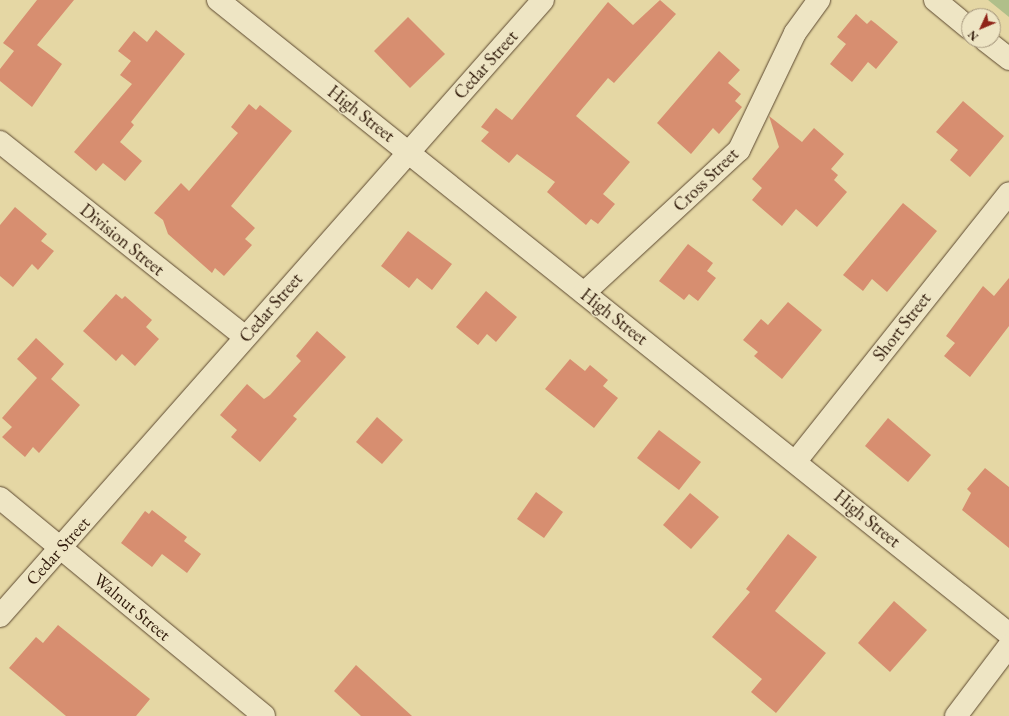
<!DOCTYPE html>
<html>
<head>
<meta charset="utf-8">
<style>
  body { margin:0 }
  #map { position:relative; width:1009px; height:716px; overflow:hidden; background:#e5d7a4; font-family:"EB Garamond",serif }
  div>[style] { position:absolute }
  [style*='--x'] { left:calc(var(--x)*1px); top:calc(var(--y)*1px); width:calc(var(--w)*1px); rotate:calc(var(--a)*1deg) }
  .green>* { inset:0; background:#b0bf8a }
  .building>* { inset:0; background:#d78e70 }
  .roads { filter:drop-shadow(0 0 1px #5c4830) drop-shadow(0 0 1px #5c4830) }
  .minor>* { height:22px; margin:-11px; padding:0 11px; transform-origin:11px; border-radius:11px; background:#eee5c4 }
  span { translate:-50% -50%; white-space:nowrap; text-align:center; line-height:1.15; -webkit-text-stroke:3px #eee5c4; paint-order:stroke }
  .street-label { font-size:18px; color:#2f1909 }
  .north { position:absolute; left:961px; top:8px; width:40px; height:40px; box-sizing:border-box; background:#eee5c4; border:1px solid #a29379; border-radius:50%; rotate:226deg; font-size:11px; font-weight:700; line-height:16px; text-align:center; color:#2f1909 }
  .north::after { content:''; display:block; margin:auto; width:14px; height:18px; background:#8f2418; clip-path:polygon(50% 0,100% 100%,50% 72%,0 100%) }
</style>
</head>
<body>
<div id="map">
  <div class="green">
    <div style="clip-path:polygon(988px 0,1009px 0,1009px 17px)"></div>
  </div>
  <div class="building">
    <div style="clip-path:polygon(37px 0,74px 0,37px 45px,62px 64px,32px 107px,0 81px,0 69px,14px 51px,3px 43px)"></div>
    <div style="clip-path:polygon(660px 0,676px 14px,614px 83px,608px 78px,576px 116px,630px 162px,603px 194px,615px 204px,598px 224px,591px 219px,586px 225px,547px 192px,555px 182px,517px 154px,509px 163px,481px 141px,489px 132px,481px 127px,496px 108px,512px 120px,608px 2px,633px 25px)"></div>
    <div style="clip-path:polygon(856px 14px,867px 24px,871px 20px,875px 23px,898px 42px,876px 69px,868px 62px,852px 82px,830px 64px,846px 44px,837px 37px)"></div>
    <div style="clip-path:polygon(408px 17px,445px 54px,410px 88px,374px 51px)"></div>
    <div style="clip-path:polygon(156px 30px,185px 54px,131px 122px,134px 125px,120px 142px,142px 161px,125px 181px,103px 163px,96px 171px,74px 152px,132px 84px,120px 75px,131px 61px,118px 51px,134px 31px,147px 42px)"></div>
    <div style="clip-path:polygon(719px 51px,740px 70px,728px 83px,741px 94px,735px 101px,742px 107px,719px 134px,713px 128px,691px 154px,657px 123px)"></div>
    <div style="clip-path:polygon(963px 101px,1004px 136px,970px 177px,950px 160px,958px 150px,936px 132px)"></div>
    <div style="clip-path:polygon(249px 104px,256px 110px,260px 105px,292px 131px,231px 206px,255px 228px,245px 239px,252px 245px,224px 276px,215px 268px,212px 273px,168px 234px,163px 220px,154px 213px,181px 183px,189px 191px,238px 133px,231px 127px)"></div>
    <div style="clip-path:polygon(769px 116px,802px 142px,814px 128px,844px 154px,831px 169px,838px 175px,834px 180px,847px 192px,817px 227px,796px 209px,782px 226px,752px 200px,762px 188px,752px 179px,779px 147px)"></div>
    <div style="clip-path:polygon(903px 203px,937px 231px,887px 292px,872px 279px,863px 291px,843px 275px)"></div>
    <div style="clip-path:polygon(15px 207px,47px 234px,41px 241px,54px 251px,38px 270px,32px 264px,13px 287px,0 276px,0 225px)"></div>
    <div style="clip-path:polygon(408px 231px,452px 264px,432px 290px,417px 278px,409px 288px,381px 266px)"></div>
    <div style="clip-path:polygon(688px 244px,713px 263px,707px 271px,716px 278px,698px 301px,689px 294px,684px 300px,659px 281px)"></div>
    <div style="clip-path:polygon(1009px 278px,1009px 326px,970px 377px,944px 356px,955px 343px,946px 336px,983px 286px,994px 296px)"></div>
    <div style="clip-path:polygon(486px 291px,517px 317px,496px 342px,487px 334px,478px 345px,456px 327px)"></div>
    <div style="clip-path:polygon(116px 294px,122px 299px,125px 296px,152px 320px,146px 327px,159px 339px,135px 366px,122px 354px,116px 361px,83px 331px)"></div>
    <div style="clip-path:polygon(788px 302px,822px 330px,782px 379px,754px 356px,758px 352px,743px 340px,761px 319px,768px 325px)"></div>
    <div style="clip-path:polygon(317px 331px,346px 357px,293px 416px,297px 419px,260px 462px,231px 437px,237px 430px,220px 415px,247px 384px,264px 399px,270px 395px,301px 361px,296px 356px)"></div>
    <div style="clip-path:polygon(36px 338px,64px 364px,51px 379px,80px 405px,39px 453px,33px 447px,25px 457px,2px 437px,12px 427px,2px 418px,37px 378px,17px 359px)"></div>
    <div style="clip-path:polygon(570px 359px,585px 371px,590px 365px,608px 380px,603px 386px,618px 398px,594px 428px,545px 389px)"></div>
    <div style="clip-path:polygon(377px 417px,403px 440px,382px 464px,356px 442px)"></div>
    <div style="clip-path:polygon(888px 418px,931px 455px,908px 482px,865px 446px)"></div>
    <div style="clip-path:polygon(659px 430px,701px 462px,679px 490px,637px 458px)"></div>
    <div style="clip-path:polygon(985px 468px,1009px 487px,1009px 548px,962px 510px,971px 493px,967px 489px)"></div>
    <div style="clip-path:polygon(536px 492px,563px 512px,544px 538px,517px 519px)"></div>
    <div style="clip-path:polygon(690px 493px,719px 517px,691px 549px,663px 525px)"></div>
    <div style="clip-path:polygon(152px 510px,187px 537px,184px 541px,201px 554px,187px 573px,162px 554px,152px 567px,121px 543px,145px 511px,149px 514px)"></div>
    <div style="clip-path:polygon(788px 534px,817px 557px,775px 611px,826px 653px,776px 713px,751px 692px,762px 679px,712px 637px,750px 592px,746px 589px)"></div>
    <div style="clip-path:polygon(894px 601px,927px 630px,890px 672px,858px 643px)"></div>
    <div style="clip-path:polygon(58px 625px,150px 699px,136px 716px,66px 716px,9px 668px,36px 637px,43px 643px)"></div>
    <div style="clip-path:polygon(356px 665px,412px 716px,361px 716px,334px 691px)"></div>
  </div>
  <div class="roads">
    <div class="minor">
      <div style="--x:218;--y:0;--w:1014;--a:38.71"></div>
      <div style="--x:935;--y:0;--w:44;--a:39.5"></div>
      <div style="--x:985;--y:40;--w:31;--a:38"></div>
      <div style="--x:0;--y:142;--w:313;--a:38.5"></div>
      <div style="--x:584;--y:293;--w:211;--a:-42.7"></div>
      <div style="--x:739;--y:150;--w:130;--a:-64.4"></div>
      <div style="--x:795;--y:33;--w:41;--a:-54"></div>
      <div style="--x:796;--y:461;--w:342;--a:-51.5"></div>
      <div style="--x:0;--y:498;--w:342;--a:39.5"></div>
      <div style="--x:0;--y:616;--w:821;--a:-48.6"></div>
      <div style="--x:956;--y:716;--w:88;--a:-52.9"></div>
    </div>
  </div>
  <div class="street-label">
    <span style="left:486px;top:65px;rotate:-48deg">Cedar Street</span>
    <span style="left:361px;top:114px;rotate:38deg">High Street</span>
    <span style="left:706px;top:180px;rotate:-44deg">Cross Street</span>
    <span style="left:122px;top:240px;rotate:39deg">Division Street</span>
    <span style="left:271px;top:308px;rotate:-49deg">Cedar Street</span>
    <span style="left:614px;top:317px;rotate:38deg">High Street</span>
    <span style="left:902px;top:327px;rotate:-52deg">Short Street</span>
    <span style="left:867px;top:519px;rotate:39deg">High Street</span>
    <span style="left:58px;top:551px;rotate:-48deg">Cedar Street</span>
    <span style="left:132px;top:607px;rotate:40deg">Walnut Street</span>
  </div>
  <div class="north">N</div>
</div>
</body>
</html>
